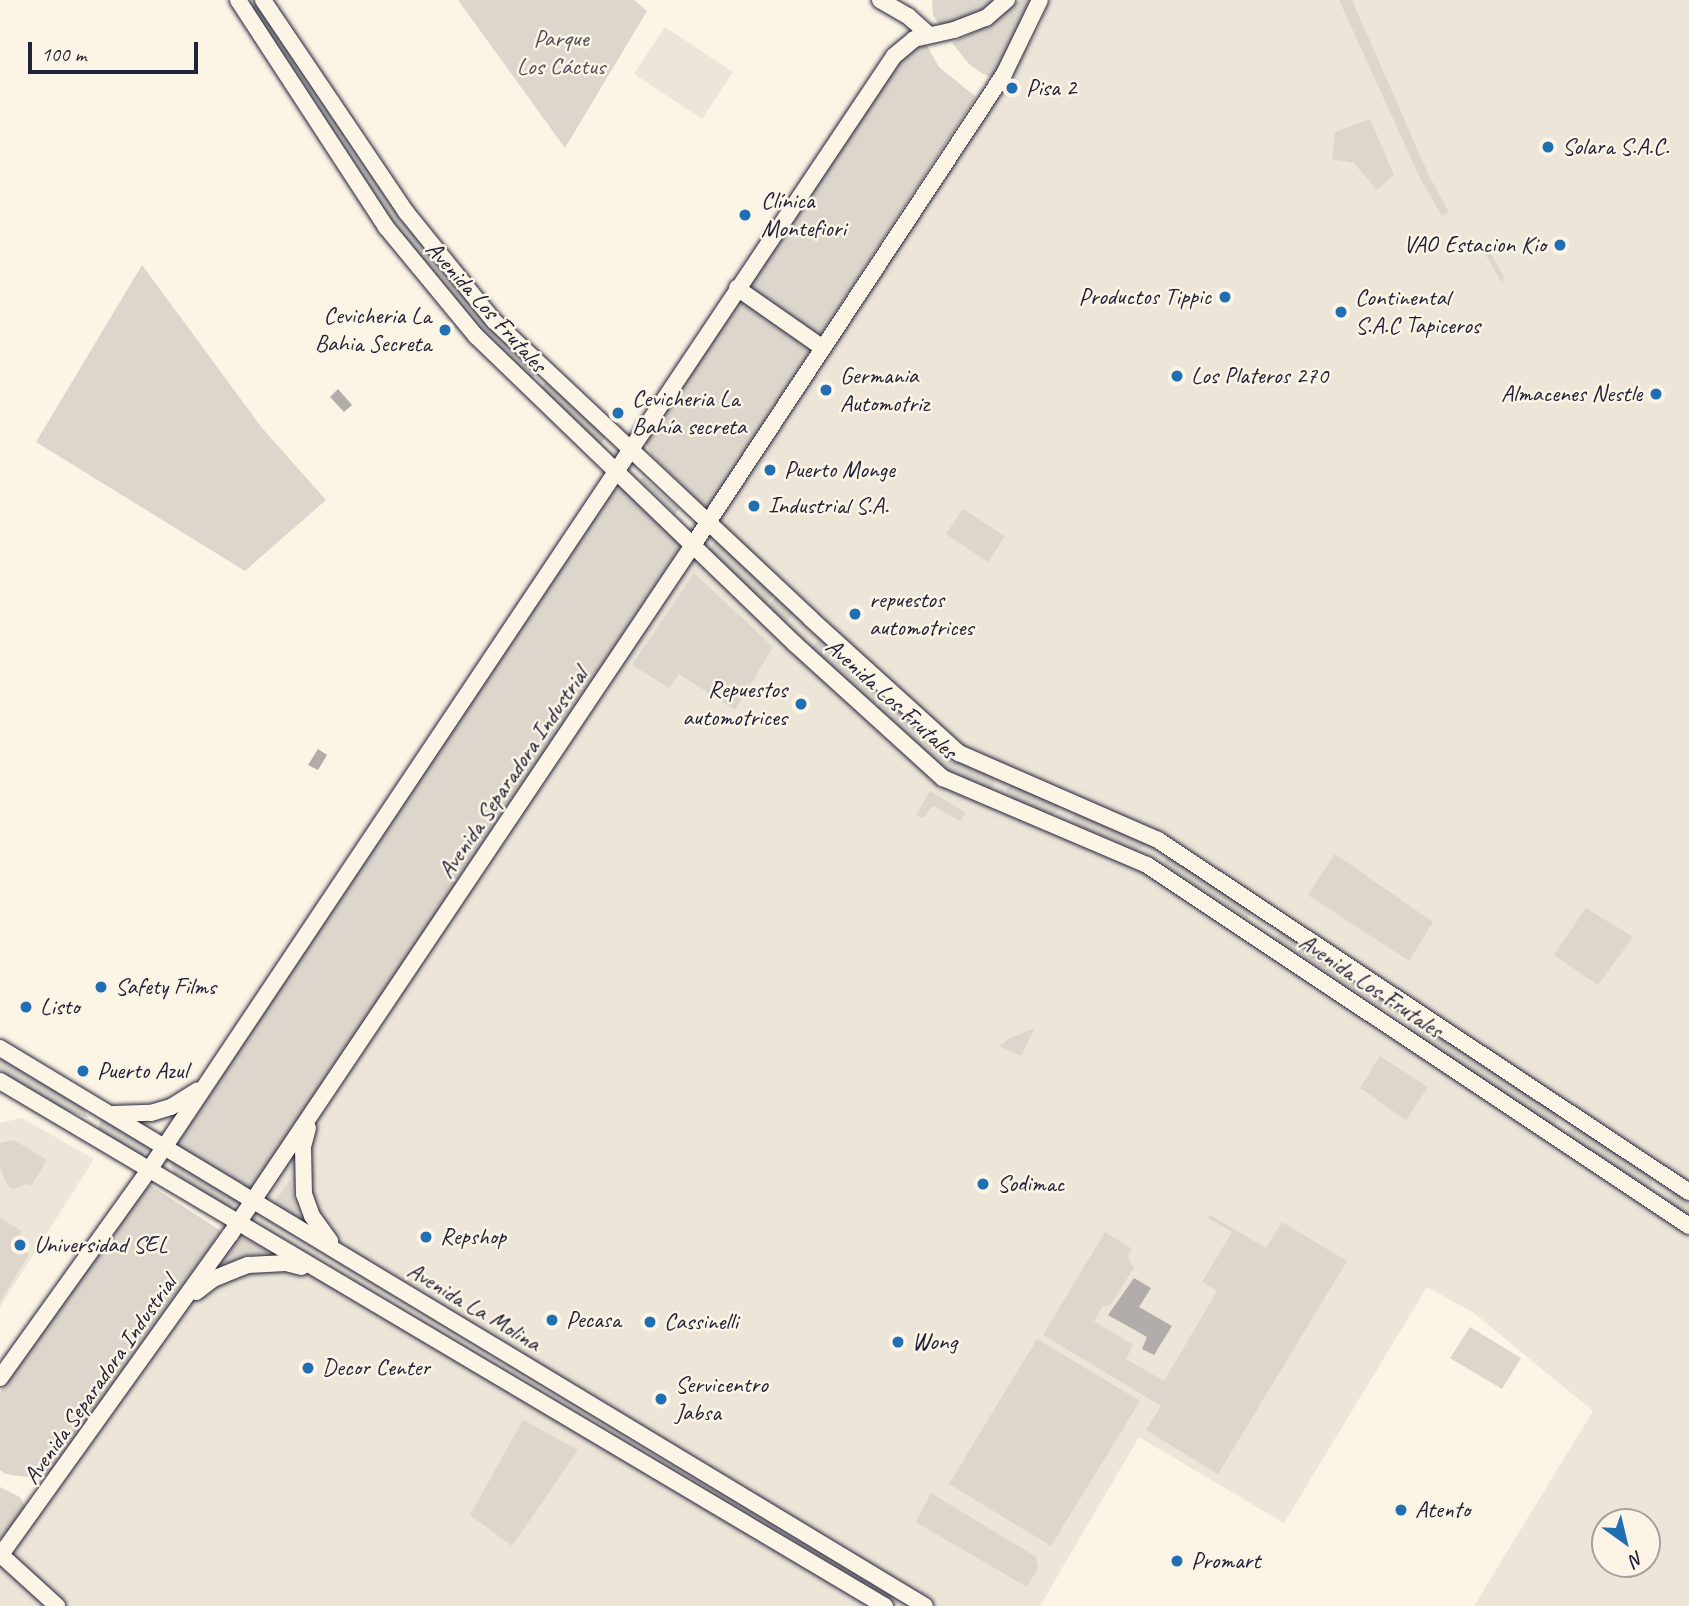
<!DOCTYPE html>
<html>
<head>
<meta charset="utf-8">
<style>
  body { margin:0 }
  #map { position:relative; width:1689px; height:1606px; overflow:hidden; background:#fcf5e5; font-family:Caveat,sans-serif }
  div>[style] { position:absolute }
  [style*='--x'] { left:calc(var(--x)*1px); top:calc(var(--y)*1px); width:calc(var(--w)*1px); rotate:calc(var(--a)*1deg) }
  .built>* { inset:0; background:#ece5d8 }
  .green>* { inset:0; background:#dcd6cc }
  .water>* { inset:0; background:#b2adab }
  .roads { filter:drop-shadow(0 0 2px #22223b) drop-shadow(0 0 2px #22223b) }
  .secondary>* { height:16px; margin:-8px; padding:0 8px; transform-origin:8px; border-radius:8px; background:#fcf5e5 }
  .dots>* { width:19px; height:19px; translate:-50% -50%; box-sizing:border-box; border:4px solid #fcf5e5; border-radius:50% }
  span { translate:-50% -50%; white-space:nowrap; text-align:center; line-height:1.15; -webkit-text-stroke:5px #fcf5e5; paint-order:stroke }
  .park-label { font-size:24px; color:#504f5f }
  .poi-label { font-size:24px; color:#22223b }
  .left { translate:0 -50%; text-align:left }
  .right { translate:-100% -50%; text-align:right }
  .street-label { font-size:24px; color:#22223b }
  .north { position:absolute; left:1591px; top:1508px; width:70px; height:70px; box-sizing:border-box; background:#fcf5e5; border:2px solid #a5a1a1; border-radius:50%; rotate:146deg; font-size:19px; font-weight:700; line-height:28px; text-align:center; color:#22223b }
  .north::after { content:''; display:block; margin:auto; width:24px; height:32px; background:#1f6fb2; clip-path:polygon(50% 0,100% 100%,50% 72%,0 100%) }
  .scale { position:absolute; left:28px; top:42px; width:170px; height:32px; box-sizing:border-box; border:4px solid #22223b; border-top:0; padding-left:9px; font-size:21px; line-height:24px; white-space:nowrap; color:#22223b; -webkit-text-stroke:5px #fcf5e5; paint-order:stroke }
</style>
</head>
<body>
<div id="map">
  <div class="built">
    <div style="clip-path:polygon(evenodd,1049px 0,1689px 0,1689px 1606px,1474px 1606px,1593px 1411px,1474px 1313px,1427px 1287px,1284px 1523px,1139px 1437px,1040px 1606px,0 1606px,0 1562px,131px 1386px,335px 1094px,939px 185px,1041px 25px,1049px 0,1605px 1522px,1647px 1522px,1647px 1564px,1605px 1564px,1605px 1522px)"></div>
    <div style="clip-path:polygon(665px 27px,733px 72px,702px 119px,634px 74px)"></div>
    <div style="clip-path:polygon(22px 1118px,94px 1159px,0 1307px,0 1123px)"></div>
  </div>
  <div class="green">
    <div style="clip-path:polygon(458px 0,634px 0,647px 11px,565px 148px)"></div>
    <div style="clip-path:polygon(932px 0,992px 0,992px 8px,973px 19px,940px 25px,933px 16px)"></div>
    <div style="clip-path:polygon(1020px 0,1035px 0,997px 79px,983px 74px,969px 64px,952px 43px,981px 29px)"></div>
    <div style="clip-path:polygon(1339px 0,1352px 0,1429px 176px,1449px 212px,1442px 216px,1420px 178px)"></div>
    <div style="clip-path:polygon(254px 4px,260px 4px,488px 325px,535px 373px,533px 379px,529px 380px,480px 331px,390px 220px,252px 11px)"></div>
    <div style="clip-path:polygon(926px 44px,939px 67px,976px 97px,707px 509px,652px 456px,645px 441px,865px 110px,911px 46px)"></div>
    <div style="clip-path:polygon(1370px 119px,1394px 175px,1377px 190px,1354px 163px,1332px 159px,1335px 132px)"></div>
    <div style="clip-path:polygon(1479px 243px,1485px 244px,1504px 276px,1502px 283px)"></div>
    <div style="clip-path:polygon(142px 265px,262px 428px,326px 500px,245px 571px,36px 442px)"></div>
    <div style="clip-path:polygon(546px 382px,606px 437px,598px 447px,539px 391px)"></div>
    <div style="clip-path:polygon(643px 477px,679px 509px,675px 514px,640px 480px)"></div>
    <div style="clip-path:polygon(625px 487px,681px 544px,679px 550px,251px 1191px,171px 1144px,612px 491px)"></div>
    <div style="clip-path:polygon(963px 509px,1005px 536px,988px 562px,946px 534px)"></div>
    <div style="clip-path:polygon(717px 540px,774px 594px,766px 605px,708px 552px)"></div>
    <div style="clip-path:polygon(694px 573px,773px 647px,735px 710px,679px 674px,669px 688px,632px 665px)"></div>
    <div style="clip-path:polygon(777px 596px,794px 612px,785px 624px,768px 606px)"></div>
    <div style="clip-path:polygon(822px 638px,886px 697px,873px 705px,811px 648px)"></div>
    <div style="clip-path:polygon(889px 699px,956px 761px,994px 775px,994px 786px,989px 789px,942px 768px,875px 707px)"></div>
    <div style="clip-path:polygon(1013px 783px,1057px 802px,1059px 810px,1051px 815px,1010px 798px,1006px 790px)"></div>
    <div style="clip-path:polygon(930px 791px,966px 813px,960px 821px,933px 806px,923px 818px,916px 815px)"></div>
    <div style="clip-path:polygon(1077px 812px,1144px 841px,1145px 846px,1136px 850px,1076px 825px,1071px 819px)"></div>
    <div style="clip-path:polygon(1170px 852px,1253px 908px,1247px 919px,1163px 864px)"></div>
    <div style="clip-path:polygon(1335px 854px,1433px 922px,1409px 961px,1308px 895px)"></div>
    <div style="clip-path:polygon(1586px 908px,1633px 937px,1598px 985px,1554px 955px)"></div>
    <div style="clip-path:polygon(1283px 929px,1387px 997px,1380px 1009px,1278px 941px,1276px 937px)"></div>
    <div style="clip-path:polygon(1416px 1020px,1558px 1113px,1557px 1122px,1549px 1126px,1408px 1030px,1408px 1025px)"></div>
    <div style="clip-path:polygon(1035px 1028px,1021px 1056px,999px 1046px,1008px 1039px)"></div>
    <div style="clip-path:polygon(1380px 1056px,1428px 1087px,1406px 1120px,1360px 1088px)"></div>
    <div style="clip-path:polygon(0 1058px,84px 1108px,88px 1118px,63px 1109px,0 1071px)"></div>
    <div style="clip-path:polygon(102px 1116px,150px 1146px,142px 1157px,97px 1131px)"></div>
    <div style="clip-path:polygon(1579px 1126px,1653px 1175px,1651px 1188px,1647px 1189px,1571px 1140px,1568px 1131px)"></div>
    <div style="clip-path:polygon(14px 1140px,47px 1160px,31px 1186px,27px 1184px,13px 1189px,7px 1185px,0 1167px,0 1143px)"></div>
    <div style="clip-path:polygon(169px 1159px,240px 1202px,231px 1207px,225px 1206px,174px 1173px)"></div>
    <div style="clip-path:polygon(290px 1180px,296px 1207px,306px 1227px,273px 1204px)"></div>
    <div style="clip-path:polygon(147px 1183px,221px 1231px,53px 1474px,33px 1478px,6px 1474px,0 1470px,0 1392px)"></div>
    <div style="clip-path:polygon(1674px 1190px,1689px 1197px,1689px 1219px,1670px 1205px,1668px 1198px)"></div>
    <div style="clip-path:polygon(1210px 1215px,1266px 1248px,1282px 1222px,1347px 1261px,1218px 1474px,1146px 1430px,1161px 1406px,1043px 1335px,1105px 1232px,1132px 1249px,1127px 1256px,1134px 1268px,1110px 1305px,1102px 1307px,1094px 1321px,1133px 1345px,1126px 1359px,1164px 1381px,1217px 1291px,1202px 1282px,1232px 1232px,1208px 1218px)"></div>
    <div style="clip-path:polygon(0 1218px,22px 1231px,14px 1245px,29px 1254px,0 1302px)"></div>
    <div style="clip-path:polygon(236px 1234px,271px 1253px,248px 1255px,227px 1264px,203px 1281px)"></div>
    <div style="clip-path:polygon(1470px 1327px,1521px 1358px,1502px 1389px,1450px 1358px)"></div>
    <div style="clip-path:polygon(1037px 1339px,1140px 1401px,1051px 1546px,949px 1484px)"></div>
    <div style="clip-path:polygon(523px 1420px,578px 1450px,512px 1546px,470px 1515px)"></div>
    <div style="clip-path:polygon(0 1487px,20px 1497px,26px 1509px,0 1539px)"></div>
    <div style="clip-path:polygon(931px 1493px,1036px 1557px,1038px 1568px,1027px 1587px,916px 1522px)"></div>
  </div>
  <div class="water">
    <div style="clip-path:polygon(338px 389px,352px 405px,344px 412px,330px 397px)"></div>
    <div style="clip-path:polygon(318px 749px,327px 755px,318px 770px,308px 765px)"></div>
    <div style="clip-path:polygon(1134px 1278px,1151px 1288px,1139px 1307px,1172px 1326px,1154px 1355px,1142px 1349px,1147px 1337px,1108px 1315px)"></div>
  </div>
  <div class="roads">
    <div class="secondary">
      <div style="--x:238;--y:0;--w:271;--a:56.9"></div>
      <div style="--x:386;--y:227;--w:141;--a:50.5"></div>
      <div style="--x:476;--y:336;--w:443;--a:44"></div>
      <div style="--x:795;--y:644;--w:200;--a:42.2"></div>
      <div style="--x:943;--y:778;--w:222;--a:23.1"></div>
      <div style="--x:1147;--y:865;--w:651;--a:33.67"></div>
      <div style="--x:263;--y:0;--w:256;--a:56"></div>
      <div style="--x:406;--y:212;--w:140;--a:51.1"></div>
      <div style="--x:494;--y:321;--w:435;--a:43.2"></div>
      <div style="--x:811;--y:619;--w:200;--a:42.2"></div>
      <div style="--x:959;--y:753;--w:217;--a:23.6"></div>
      <div style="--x:1158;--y:840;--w:637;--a:33.54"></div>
      <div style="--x:880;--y:0;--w:32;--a:30"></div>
      <div style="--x:908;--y:16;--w:28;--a:42"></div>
      <div style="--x:737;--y:288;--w:105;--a:34.9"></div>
      <div style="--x:0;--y:1048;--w:1080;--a:31.1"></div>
      <div style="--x:0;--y:1081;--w:1029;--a:30.68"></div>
      <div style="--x:113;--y:1114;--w:38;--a:-2"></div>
      <div style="--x:151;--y:1113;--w:21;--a:-17"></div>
      <div style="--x:171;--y:1107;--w:31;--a:-32"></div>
      <div style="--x:308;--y:1128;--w:20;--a:105"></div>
      <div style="--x:303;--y:1147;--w:47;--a:88.8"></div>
      <div style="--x:304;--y:1194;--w:23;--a:70"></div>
      <div style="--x:312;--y:1216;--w:31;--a:54"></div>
      <div style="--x:196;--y:1292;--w:21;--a:-37"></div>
      <div style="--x:213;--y:1279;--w:38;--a:-22"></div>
      <div style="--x:248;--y:1265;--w:38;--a:-3"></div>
      <div style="--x:286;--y:1263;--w:16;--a:14"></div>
      <div style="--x:0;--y:1378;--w:256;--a:-54.4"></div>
      <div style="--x:149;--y:1170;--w:1340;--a:-56.23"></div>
      <div style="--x:894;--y:56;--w:26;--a:-40"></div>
      <div style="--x:914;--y:39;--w:41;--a:-12.7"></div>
      <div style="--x:954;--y:30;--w:34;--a:-21"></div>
      <div style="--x:986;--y:18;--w:28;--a:-41"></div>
      <div style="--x:1;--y:1555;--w:76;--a:42.3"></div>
      <div style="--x:0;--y:1556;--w:395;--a:-54.4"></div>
      <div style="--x:230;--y:1235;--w:831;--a:-56.14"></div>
      <div style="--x:693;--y:545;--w:564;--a:-56.56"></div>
      <div style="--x:1004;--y:74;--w:82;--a:-64.1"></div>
    </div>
  </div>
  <div class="dots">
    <div style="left:1012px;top:88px;background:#1f6fb2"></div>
    <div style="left:1548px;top:147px;background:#1f6fb2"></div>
    <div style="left:745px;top:215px;background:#1f6fb2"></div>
    <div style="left:1560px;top:245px;background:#1f6fb2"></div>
    <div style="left:1225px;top:297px;background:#1f6fb2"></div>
    <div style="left:1341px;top:312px;background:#1f6fb2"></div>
    <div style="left:445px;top:330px;background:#1f6fb2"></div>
    <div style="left:1177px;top:376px;background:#1f6fb2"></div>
    <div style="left:826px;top:390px;background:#1f6fb2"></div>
    <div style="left:1656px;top:394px;background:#1f6fb2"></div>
    <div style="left:618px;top:413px;background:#1f6fb2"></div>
    <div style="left:770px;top:470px;background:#1f6fb2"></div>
    <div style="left:754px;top:506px;background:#1f6fb2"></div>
    <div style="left:855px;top:614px;background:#1f6fb2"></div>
    <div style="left:801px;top:704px;background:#1f6fb2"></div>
    <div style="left:101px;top:987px;background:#1f6fb2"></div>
    <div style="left:26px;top:1007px;background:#1f6fb2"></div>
    <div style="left:83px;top:1071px;background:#1f6fb2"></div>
    <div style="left:983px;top:1184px;background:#1f6fb2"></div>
    <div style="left:426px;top:1237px;background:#1f6fb2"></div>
    <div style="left:20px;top:1245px;background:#1f6fb2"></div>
    <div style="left:552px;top:1320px;background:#1f6fb2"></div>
    <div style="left:650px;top:1322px;background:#1f6fb2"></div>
    <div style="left:898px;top:1342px;background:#1f6fb2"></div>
    <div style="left:308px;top:1368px;background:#1f6fb2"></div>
    <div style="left:661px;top:1399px;background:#1f6fb2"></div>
    <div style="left:1401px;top:1510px;background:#1f6fb2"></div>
    <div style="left:1177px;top:1561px;background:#1f6fb2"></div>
  </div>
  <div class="park-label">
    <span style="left:561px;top:53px">Parque<br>Los Cáctus</span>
  </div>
  <div class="poi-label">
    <span class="left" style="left:1026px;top:88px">Pisa 2</span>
    <span class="left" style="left:1562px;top:147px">Solara S.A.C.</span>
    <span class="left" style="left:761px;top:215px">Clínica<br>Montefiori</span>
    <span class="right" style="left:1546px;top:245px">VAO Estacion Kio</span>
    <span class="right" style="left:1211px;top:297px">Productos Tippic</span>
    <span class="left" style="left:1355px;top:312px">Continental<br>S.A.C Tapiceros</span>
    <span class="right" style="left:431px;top:330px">Cevicheria La<br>Bahia Secreta</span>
    <span class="left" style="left:840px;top:390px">Germania<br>Automotriz</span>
    <span class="left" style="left:1191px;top:376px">Los Plateros 270</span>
    <span class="right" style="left:1642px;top:394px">Almacenes Nestle</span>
    <span class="left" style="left:632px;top:413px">Cevicheria La<br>Bahía secreta</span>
    <span class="left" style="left:784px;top:470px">Puerto Monge</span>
    <span class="left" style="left:768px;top:506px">Industrial S.A.</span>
    <span class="left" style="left:869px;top:614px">repuestos<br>automotrices</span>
    <span class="right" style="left:787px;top:704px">Repuestos<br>automotrices</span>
    <span class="left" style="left:115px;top:987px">Safety Films</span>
    <span class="left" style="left:40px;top:1007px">Listo</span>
    <span class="left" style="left:97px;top:1071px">Puerto Azul</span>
    <span class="left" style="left:997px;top:1184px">Sodimac</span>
    <span class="left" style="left:440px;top:1237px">Repshop</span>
    <span class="left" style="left:34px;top:1245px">Universidad SEL</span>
    <span class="left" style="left:566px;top:1320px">Pecasa</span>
    <span class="left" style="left:664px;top:1322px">Cassinelli</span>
    <span class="left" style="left:912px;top:1342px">Wong</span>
    <span class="left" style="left:322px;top:1368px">Decor Center</span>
    <span class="left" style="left:675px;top:1399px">Servicentro<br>Jabsa</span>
    <span class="left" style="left:1415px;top:1510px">Atento</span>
    <span class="left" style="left:1191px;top:1561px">Promart</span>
  </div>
  <div class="street-label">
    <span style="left:486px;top:307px;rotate:48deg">Avenida Los Frutales</span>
    <span style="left:891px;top:699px;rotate:42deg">Avenida Los Frutales</span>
    <span style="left:513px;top:773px;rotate:-56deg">Avenida Separadora Industrial</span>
    <span style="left:1371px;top:986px;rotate:34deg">Avenida Los Frutales</span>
    <span style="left:474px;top:1307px;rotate:31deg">Avenida La Molina</span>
    <span style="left:100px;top:1380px;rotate:-55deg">Avenida Separadora Industrial</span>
  </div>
  <div class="north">N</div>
  <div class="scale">100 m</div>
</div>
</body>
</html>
